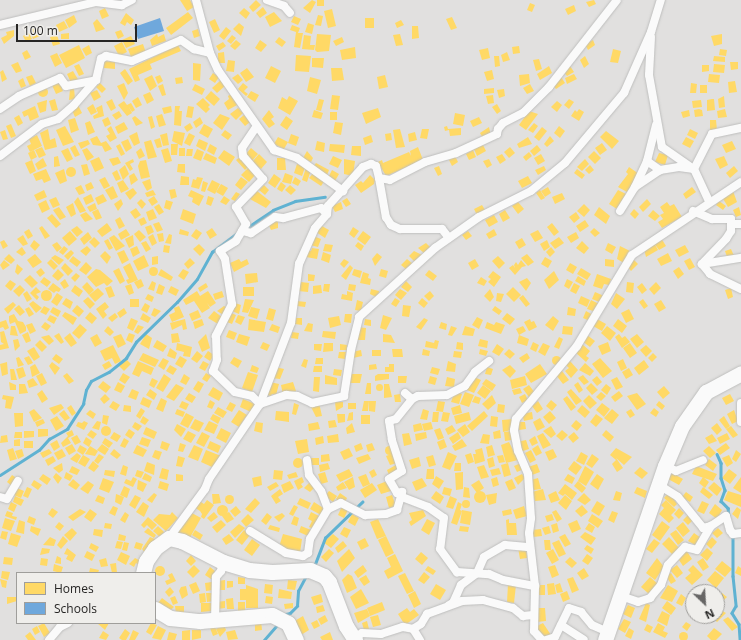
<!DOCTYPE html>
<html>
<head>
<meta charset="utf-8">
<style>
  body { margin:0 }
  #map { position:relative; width:741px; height:640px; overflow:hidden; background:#e1e0df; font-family:"Open Sans",sans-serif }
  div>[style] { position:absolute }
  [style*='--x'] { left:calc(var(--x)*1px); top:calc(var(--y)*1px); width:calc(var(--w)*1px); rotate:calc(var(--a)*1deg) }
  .homes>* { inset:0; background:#ffd966 }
  .round { border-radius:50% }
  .schools>* { inset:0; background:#6fa8dc }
  .stream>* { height:2.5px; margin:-1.25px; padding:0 1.25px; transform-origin:1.25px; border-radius:1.25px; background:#5fb2d2 }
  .roads { filter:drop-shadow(0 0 1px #bebebd) drop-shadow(0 0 1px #bebebd) }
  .street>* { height:8px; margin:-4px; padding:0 4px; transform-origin:4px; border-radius:4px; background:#fafafa }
  .highway>* { height:15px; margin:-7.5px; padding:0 7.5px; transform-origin:7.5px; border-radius:7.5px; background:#fafafa }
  span { translate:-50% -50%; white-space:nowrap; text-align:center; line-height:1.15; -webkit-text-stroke:4px #efeeeb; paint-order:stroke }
  .legend { position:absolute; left:16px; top:572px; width:140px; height:52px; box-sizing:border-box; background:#efeeeb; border:1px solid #9f9e9b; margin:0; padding:5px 7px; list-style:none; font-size:12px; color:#262524 }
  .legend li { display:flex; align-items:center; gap:8px; height:20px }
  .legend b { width:20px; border:1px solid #9f9e9b }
  .north { position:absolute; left:685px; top:584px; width:40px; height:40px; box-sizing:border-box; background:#efeeeb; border:1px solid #9f9e9b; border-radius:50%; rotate:155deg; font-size:11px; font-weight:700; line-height:16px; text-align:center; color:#262524 }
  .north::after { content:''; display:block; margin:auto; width:14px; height:18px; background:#676665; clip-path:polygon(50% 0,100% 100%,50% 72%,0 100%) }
  .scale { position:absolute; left:16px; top:24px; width:121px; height:18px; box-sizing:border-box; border:2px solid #262524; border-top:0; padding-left:5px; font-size:12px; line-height:14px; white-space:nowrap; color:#262524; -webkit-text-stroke:3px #efeeeb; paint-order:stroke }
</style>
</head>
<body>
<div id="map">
  <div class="homes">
    <div style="clip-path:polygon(180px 0,190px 0,194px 7px,187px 11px)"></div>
    <div style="clip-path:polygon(256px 0,261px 5px,253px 12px,249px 7px)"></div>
    <div style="clip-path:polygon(312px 0,316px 2px,310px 13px,303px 8px)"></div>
    <div style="clip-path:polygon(317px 0,324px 0,324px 6px,317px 6px)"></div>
    <div style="clip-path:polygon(594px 0,596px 4px,589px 7px,586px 2px)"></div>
    <div style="clip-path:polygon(530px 3px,535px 5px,532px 12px,527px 10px)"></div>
    <div style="clip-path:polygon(574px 5px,576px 11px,568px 15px,565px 9px)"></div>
    <div style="clip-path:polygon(263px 7px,267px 13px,260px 18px,256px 13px)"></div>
    <div style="clip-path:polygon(105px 8px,109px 16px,102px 19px,99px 11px)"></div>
    <div style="clip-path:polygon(244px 8px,250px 13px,246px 19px,239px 13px)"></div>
    <div style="clip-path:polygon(332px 9px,336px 26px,328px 28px,324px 11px)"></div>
    <div style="clip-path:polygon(188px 12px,193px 18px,171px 35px,166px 28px)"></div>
    <div style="clip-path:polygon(274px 12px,282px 21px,270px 27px,265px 17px)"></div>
    <div style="clip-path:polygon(126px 13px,134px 20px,131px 25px,127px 22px,125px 26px,120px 23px)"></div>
    <div style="clip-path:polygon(74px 15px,77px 22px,69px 28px,65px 20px)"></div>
    <div style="clip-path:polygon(318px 15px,323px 16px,321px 26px,315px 25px)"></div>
    <div style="clip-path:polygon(294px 16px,301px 19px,298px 25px,291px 22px)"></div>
    <div style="clip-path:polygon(452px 17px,457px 28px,451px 30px,446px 19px)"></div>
    <div style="clip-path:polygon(365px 18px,374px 18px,374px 28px,365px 28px)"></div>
    <div style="clip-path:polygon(97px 19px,105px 29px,96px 32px,93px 23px)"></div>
    <div style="clip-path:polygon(215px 19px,220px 30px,214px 33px,209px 22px)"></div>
    <div style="clip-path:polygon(401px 20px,404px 25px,397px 28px,395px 23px)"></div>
    <div style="clip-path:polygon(64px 21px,68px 28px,59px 32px,56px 25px)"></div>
    <div style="clip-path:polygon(239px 23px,244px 27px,241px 36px,233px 29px)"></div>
    <div style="clip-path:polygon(308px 23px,314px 25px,312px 34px,305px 32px)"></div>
    <div style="clip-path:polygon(292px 25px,300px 28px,298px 33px,303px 33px,300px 48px,294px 47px,296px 32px,290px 30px)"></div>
    <div style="clip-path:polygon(412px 26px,418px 26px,419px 38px,412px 39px)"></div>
    <div style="clip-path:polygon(35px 27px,40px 36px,33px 39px,29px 30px)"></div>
    <div style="clip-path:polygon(226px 27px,231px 31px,224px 40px,219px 36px)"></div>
    <div style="clip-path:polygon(198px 29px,200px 36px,194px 38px,192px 31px)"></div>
    <div style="clip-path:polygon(14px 30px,14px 36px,4px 44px,1px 38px,7px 35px,6px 32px)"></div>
    <div style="clip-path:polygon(121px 30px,124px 36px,118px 39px,115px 32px)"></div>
    <div style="clip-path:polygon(29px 33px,32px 39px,26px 42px,23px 36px)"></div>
    <div style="clip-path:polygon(69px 33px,69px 39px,61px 39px,61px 34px)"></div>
    <div style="clip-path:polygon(157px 34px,158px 37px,164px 34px,166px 41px,152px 46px,150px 40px)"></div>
    <div style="clip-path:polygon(317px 34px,331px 35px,329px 51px,317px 52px,315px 50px)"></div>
    <div style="clip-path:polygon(400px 34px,403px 45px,396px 46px,393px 35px)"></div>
    <div style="clip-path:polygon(722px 34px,722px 44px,714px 46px,711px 36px)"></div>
    <div style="clip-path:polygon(57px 35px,60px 44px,53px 46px,50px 37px)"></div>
    <div style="clip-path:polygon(232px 35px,236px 38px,231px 44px,227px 41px)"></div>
    <div style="clip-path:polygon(304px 35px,311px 36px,310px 45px,315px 45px,314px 50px,302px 49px)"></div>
    <div style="clip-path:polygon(131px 36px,135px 44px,126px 48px,122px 40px)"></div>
    <div style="clip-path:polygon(279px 37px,286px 42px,282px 47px,275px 42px)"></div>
    <div style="clip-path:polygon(342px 37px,344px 42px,336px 46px,333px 41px)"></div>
    <div style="clip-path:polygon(236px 40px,241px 44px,235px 50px,230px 46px)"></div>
    <div style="clip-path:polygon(260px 40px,267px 45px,261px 52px,255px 48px)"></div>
    <div style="clip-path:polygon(593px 40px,595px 45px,588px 50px,585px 44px)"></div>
    <div style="clip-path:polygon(122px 42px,127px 52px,119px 56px,114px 46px)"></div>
    <div style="clip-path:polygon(223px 42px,226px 46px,219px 51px,216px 46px)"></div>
    <div style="clip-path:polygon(143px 44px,146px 53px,131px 57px,128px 49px)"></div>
    <div style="clip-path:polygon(79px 45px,85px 58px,66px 68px,59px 55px)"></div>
    <div style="clip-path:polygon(89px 45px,92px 53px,86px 56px,82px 49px)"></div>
    <div style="clip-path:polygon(178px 45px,181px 51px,150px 64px,152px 69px,138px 75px,140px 80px,135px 82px,129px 69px)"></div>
    <div style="clip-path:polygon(519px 46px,520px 53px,513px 54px,512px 47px)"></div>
    <div style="clip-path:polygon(355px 47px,356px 58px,342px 60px,340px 50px)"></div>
    <div style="clip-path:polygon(488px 48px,490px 58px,482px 60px,479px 50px)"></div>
    <div style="clip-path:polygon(613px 49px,621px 51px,618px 63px,610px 62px)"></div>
    <div style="clip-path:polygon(720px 49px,727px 50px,726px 56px,719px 55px)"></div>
    <div style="clip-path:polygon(27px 50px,31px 57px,25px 60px,22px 53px)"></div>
    <div style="clip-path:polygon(224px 52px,225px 63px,218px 63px,218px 53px)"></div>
    <div style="clip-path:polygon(507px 52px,510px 60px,503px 62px,501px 55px)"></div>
    <div style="clip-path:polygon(57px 53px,62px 63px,55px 67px,50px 56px)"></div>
    <div style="clip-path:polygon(296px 55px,311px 56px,309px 72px,295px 71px)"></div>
    <div style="clip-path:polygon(494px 56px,499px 56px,500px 66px,495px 67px)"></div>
    <div style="clip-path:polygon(585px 56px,589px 64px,584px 68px,580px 60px)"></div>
    <div style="clip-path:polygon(714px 56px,725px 57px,725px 62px,713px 61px)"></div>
    <div style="clip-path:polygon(312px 58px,324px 58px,323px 68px,312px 67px)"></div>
    <div style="clip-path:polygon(539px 59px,542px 69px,536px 71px,533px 60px)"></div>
    <div style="clip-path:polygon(228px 60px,235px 61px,234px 72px,226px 71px)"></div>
    <div style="clip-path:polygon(104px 61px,115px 62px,115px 69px,104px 68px)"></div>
    <div style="clip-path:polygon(18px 62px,22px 71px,16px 73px,11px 65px)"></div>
    <div style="clip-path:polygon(730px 62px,738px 62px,738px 69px,731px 70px)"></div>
    <div style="clip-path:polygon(193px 63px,201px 64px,200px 81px,193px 80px)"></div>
    <div style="clip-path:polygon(79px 64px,84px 74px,79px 76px,74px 66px)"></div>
    <div style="clip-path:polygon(714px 64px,725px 65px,724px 73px,713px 72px)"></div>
    <div style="clip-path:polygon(702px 65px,709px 65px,709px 71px,702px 72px)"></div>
    <div style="clip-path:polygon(271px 66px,281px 71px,275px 83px,265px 78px)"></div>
    <div style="clip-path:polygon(549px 66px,552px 73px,540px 80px,537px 74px)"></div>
    <div style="clip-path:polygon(570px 66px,574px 72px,567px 76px,563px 71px)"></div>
    <div style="clip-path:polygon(247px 68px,254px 77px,246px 82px,240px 73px)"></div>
    <div style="clip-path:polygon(331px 68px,342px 68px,344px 80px,332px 81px)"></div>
    <div style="clip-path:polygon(125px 69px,133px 81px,128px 85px,120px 73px)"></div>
    <div style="clip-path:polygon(3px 70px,7px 79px,2px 82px,0 72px)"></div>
    <div style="clip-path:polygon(492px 70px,494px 79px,487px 81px,484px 72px)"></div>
    <div style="clip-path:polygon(73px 71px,79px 81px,72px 85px,67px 74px)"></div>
    <div style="clip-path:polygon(213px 73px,219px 77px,215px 83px,209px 79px)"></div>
    <div style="clip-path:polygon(238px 74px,243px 80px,238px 84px,232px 78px)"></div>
    <div style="clip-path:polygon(529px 74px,530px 83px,520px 86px,519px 75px)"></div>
    <div style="clip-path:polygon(574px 74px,577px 79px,567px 84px,565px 78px)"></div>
    <div style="clip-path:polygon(709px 74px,720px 75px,719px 83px,708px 82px)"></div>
    <div style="clip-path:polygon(32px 75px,36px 83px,30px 86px,26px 77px)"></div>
    <div style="clip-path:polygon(152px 75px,157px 86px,150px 91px,144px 79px)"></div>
    <div style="clip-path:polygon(160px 75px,163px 81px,158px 84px,155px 77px)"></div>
    <div style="clip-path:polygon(385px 75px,388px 87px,379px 89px,377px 77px)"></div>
    <div style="clip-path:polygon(182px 77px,183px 83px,176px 84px,175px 78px)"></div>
    <div style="clip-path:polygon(310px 77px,321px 80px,317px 94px,307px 91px)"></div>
    <div style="clip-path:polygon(561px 77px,565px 83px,556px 89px,552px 84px)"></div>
    <div style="clip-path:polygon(23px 78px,26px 86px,21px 88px,18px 81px)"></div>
    <div style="clip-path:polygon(221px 80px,226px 85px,217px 93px,212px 88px)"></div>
    <div style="clip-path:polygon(735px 81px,737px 92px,729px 93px,728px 82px)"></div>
    <div style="clip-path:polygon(59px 82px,63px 91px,56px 94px,52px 85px)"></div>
    <div style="clip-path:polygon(100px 83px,106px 89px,102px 93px,96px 87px)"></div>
    <div style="clip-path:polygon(124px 83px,128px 93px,124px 100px,117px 86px)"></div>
    <div style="clip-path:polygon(243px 83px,248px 87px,244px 91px,248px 94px,246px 96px,238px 89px)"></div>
    <div style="clip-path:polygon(691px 83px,697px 84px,696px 93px,690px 93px)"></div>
    <div style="clip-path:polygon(163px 84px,166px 95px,162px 96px,158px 86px)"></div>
    <div style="clip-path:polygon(195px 84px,205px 89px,202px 95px,192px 90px)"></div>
    <div style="clip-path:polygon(530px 84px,534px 91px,527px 94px,523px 88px)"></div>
    <div style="clip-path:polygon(700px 85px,707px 85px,707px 93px,700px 93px)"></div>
    <div class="round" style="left:38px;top:87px;width:10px;height:10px"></div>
    <div style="clip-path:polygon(74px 88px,75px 99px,69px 100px,70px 89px)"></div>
    <div style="clip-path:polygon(494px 88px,494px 93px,484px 94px,484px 89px)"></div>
    <div style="clip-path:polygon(504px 89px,505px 96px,499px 98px,497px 90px)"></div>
    <div style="clip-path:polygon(97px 90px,101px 97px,94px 101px,90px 93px)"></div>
    <div style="clip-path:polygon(211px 91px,220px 99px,214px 106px,205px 98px)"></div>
    <div style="clip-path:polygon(251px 91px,259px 95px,255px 102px,247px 97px)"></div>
    <div style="clip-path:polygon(150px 92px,154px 100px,147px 104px,143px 95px)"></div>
    <div style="clip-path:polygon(231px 94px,237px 105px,228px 110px,224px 103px,229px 99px,228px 96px)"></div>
    <div style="clip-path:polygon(332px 95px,340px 96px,338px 110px,330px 109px)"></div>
    <div style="clip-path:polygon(493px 95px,494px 103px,488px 104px,486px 96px)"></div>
    <div style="clip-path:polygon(289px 96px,298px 101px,290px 115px,278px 108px,282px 97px,287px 100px)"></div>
    <div style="clip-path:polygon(724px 96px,725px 107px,719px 108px,718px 99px)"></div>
    <div style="clip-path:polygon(138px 97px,142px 105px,136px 108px,132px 101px)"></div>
    <div style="clip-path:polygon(203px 98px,210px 105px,208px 107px,210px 109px,206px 113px,196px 104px)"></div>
    <div style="clip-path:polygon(55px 99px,58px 110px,52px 111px,49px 101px)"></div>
    <div style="clip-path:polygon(112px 99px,116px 108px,111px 111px,106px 102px)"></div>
    <div style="clip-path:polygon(319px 99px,324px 100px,321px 111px,316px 110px)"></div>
    <div style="clip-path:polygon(569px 99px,574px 102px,569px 109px,564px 105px)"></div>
    <div style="clip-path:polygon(712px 99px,714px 99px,715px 110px,707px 111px,707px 100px)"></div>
    <div style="clip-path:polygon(47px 100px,46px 111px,40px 113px,37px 103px)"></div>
    <div style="clip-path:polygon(701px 100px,702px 107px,693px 108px,692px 101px)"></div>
    <div style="clip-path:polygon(124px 101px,127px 105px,131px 103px,135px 110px,132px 112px,129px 107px,132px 113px,127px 116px,118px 105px)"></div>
    <div style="clip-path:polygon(557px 101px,562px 105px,557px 112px,551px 107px)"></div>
    <div style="clip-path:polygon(93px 104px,97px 112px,91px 115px,87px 108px)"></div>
    <div style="clip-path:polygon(497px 104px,501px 111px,497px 114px,492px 107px)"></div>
    <div style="clip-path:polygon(78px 105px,82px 113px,75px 117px,71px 108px)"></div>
    <div style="clip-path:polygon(102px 105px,104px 116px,94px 119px,93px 116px,98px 113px,96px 108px)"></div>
    <div style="clip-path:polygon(35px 106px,39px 117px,30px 121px,28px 115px,24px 117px,22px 112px)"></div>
    <div style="clip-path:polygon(171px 106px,172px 112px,164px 114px,162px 108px)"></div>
    <div style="clip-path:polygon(175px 106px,180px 106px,179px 111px,182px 111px,181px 126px,174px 125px)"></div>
    <div style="clip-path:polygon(188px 106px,194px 107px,192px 118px,186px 117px)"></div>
    <div style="clip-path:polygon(238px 108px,243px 113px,236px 120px,230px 114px)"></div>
    <div style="clip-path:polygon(378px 108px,381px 117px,366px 124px,362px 113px)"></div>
    <div style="clip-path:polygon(579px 109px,584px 112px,579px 121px,571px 116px,575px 110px,577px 112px)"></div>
    <div style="clip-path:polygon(699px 109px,702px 110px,703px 116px,695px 117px,694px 110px)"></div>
    <div style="clip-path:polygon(725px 109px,727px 117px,718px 118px,717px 111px)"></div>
    <div style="clip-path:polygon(269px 110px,274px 117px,271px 119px,275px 124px,269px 128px,262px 119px)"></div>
    <div style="clip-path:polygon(314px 110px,323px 113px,321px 119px,312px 117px)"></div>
    <div style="clip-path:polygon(689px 110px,690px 116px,683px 118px,681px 112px)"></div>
    <div style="clip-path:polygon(119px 111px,122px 116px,116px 120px,112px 115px)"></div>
    <div style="clip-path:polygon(529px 111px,538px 114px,526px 130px,519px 125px)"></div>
    <div style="clip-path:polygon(330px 112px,337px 112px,337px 120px,330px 120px)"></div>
    <div style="clip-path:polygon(455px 113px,465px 115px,463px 126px,453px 124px)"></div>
    <div style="clip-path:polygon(162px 114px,166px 125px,159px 127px,156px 116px)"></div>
    <div style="clip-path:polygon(220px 114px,230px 118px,222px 130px,213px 123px)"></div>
    <div style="clip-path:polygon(19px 115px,23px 123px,18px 126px,14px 118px)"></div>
    <div style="clip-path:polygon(244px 115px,250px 122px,245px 126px,239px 119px)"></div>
    <div style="clip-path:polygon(135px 116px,143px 123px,136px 126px,132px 118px)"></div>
    <div style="clip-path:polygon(152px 116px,155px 127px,151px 129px,148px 117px)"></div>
    <div style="clip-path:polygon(286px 116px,293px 121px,287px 130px,280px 125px)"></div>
    <div style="clip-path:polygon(108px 117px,111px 124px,105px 127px,102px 120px)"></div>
    <div style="clip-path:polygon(200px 117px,203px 123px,196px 128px,193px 122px)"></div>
    <div style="clip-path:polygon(479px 117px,482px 123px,473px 127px,470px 121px)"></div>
    <div style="clip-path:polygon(75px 118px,79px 130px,71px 133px,68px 120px)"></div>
    <div style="clip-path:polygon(710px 120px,716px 120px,717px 130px,710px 130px)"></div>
    <div style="clip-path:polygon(90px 121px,95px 132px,88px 135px,85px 123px)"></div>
    <div style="clip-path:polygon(124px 122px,128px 129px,118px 134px,115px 127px)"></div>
    <div style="clip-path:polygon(335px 122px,343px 123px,341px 135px,333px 133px)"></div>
    <div style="clip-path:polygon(190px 123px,193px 128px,187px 132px,184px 127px)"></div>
    <div style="clip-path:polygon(534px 123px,538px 126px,533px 133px,528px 130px)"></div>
    <div style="clip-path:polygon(11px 124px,16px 136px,11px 138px,6px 126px)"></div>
    <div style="clip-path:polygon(204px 124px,213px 129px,208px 138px,199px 133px)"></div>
    <div style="clip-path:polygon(65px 126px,74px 142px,63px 146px,56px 130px)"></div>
    <div style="clip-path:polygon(111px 126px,117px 138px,110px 142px,106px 136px,110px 134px,107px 129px)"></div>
    <div style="clip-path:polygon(447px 126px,448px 129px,461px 128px,461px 135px,450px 136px,449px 130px,445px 131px,444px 127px)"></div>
    <div style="clip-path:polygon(559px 126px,565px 131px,560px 138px,554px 133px)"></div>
    <div style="clip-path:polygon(489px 127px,491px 136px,484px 140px,480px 133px)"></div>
    <div style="clip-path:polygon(542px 127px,547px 131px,539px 141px,534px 137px)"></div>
    <div style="clip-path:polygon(48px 129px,50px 140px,55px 138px,57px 147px,45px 150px,40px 133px)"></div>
    <div style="clip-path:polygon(400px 129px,405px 147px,396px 148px,393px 130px)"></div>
    <div style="clip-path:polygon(422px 129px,429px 129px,427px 139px,420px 138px)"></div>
    <div style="clip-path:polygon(690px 129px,698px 133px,695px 139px,687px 135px)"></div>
    <div style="clip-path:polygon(5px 130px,8px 139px,3px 140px,0 132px)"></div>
    <div style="clip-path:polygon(225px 130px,232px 135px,228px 140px,221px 135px)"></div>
    <div style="clip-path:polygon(174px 131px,185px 133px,182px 146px,172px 141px)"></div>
    <div style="clip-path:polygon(606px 131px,619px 141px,612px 149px,600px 137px)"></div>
    <div style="clip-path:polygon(137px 132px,140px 143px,134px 146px,129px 136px)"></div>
    <div style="clip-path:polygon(415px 132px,417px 140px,409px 142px,408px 134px)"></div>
    <div style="clip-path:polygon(167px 133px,169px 145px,163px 146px,160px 135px)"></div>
    <div style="clip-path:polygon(189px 133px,195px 136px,190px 146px,184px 143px)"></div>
    <div style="clip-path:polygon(391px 133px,392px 140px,386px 141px,385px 134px)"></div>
    <div style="clip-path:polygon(291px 134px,299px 137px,296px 146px,288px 143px)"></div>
    <div style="clip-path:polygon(37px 135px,42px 146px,30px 152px,27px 146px,31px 144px,29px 139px)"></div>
    <div style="clip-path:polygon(371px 135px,373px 142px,365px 145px,363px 138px)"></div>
    <div style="clip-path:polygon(97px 136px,101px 143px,106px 141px,112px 149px,105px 152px,102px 146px,93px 145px,90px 139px)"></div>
    <div style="clip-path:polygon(550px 136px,554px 141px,547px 147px,544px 144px)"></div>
    <div style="clip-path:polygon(278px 137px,288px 142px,284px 149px,274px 144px)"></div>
    <div style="clip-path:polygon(528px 137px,532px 144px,519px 148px,517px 144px)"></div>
    <div style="clip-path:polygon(686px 137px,694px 141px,690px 148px,682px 144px)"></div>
    <div style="clip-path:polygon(160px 138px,162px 147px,157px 148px,154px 140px)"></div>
    <div style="clip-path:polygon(128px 139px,132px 148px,126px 152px,121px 142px)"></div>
    <div style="clip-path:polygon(199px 139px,208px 143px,205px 151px,196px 146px)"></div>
    <div style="clip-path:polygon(88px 140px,90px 144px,81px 149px,78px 143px)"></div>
    <div style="clip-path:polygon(151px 140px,157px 157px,148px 159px,144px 142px)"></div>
    <div style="clip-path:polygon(317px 141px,325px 143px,324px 152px,315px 150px)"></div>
    <div style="clip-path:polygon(732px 141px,736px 149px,726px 153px,722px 145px)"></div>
    <div style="clip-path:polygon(602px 143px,607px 150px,600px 155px,595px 148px)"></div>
    <div style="clip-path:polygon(120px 144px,125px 154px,121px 156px,116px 146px)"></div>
    <div style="clip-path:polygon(171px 144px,178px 144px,177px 155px,171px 155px)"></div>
    <div style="clip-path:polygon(210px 144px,217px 148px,214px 155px,207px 151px)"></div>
    <div style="clip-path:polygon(330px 144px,345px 145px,344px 153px,329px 151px)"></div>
    <div style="clip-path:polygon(75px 145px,80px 155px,75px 157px,70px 148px)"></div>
    <div style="clip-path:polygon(483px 145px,486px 151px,477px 156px,474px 149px)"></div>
    <div style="clip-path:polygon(537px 145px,541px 150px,534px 156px,530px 151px)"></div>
    <div style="clip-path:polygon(352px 146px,361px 146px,361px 156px,351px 155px)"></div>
    <div style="clip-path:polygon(42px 147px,46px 155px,39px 158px,35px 150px)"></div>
    <div style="clip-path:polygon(418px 147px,423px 160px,386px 176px,378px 162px,382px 160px,383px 163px,409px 152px,411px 156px,410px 151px)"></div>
    <div style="clip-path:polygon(510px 147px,515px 153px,509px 158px,504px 152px)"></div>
    <div style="clip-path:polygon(68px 148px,73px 159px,67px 162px,61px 151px)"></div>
    <div style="clip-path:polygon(87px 148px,94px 157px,87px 161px,82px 150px)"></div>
    <div style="clip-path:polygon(141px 148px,145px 156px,139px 159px,136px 152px)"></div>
    <div style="clip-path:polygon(168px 148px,172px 161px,165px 163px,161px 150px)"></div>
    <div style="clip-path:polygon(179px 148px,185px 148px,185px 156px,179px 156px)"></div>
    <div style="clip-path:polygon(251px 148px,258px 154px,251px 162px,244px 156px)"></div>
    <div style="clip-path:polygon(187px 149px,193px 149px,192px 156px,186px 156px)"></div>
    <div style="clip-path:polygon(197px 149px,204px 152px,201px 161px,193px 158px)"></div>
    <div style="clip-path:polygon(34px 150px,37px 157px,31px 160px,28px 153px)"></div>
    <div style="clip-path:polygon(224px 150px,235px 157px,229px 166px,218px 158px)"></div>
    <div style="clip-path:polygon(473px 150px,476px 157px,469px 160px,466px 154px)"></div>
    <div style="clip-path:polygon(307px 151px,313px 158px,311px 162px,303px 158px)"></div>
    <div style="clip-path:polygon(594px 151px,601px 158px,595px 164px,588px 157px)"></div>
    <div style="clip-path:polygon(529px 152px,532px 156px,526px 161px,523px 157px)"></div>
    <div style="clip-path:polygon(206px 153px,217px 158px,215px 164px,203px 159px)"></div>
    <div style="clip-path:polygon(659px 153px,668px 155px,665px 165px,655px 162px)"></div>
    <div style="clip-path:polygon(259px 154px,267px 162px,261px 169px,252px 162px)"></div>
    <div style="clip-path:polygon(502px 154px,506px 160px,500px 164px,496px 157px)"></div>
    <div style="clip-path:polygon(541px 154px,545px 161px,538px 165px,534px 158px)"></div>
    <div style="clip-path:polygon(58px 156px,60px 166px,54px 167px,54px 157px)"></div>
    <div style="clip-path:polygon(333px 156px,342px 160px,338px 168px,329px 164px)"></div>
    <div style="clip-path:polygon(455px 156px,458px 162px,452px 166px,449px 160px)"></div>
    <div style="clip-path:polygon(724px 156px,728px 165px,720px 169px,715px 159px)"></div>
    <div style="clip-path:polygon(99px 157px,104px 168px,95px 172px,90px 161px)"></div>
    <div style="clip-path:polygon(118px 157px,121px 163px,113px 166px,109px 159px)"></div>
    <div style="clip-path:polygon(240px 157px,249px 166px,245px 170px,236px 160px)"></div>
    <div style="clip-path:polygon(43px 158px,47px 166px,38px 170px,35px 164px)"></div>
    <div style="clip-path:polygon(277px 158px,285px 158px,286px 170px,277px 170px)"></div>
    <div style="clip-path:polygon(133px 159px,134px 162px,130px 164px,133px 169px,130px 171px,125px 163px)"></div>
    <div style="clip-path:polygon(344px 159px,355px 161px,353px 176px,344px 174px)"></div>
    <div style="clip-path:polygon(489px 159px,492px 165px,487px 168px,483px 161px)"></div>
    <div style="clip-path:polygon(585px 159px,589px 164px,582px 171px,577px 167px)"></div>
    <div style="clip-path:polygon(32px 160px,36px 171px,30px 174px,25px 163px)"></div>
    <div style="clip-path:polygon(146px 160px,150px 177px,141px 179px,138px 166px,140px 161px)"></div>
    <div style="clip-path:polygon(316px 163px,329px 170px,327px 175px,313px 167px)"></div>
    <div style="clip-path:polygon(87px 164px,90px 174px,84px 176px,81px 165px)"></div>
    <div style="clip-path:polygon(178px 164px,185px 164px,185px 173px,177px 172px)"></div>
    <div style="clip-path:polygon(297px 164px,305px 167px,302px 176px,294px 173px)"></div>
    <div style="clip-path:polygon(125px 165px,129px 174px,123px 180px,119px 170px)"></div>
    <div style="clip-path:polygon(590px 165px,594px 170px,589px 174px,585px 170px)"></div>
    <div style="clip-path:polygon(439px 166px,442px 174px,438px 176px,434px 168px)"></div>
    <div style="clip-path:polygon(544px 166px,546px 170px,538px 175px,535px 170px)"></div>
    <div style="clip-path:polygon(734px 166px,738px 171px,730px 178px,726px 173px)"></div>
    <div style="clip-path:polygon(249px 167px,256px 174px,249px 182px,241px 175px)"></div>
    <div style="clip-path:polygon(629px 167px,639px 174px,627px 192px,618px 187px,628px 174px,626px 172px)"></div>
    <div class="round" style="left:66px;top:167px;width:10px;height:10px"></div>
    <div style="clip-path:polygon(306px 168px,311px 170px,307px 182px,302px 180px)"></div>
    <div style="clip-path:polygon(46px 169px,51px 180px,44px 183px,42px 179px,36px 181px,33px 174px)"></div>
    <div style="clip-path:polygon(64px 169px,67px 181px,60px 184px,55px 173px)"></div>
    <div style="clip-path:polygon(577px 169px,585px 175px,582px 179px,574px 173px)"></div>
    <div style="clip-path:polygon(117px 170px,121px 179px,116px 181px,112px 173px)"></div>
    <div style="clip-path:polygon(332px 170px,339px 174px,335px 181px,328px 178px)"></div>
    <div style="clip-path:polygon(314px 172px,325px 180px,321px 186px,309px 178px)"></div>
    <div style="clip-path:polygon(134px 173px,138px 180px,131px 185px,129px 176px)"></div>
    <div style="clip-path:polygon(285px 173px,293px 176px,291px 184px,282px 182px)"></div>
    <div style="clip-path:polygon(274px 174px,281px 179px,275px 188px,268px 183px)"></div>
    <div style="clip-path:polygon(370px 175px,375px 180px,374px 184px,361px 193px,355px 185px,361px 181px,363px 183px)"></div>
    <div style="clip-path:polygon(181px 176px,189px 177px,189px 185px,180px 185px)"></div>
    <div style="clip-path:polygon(528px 176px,532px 183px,522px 188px,518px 181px)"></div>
    <div style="clip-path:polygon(105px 177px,110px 186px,104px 189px,99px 180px)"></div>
    <div style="clip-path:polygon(197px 177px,203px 178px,199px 189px,191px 187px,193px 179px,196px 180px)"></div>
    <div style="clip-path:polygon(241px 177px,248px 182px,241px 190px,235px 185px)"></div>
    <div style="clip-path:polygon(295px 177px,301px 181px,298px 186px,292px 183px)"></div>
    <div style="clip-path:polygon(150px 179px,152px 188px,147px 191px,142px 182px)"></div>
    <div style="clip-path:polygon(123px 180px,129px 189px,121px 193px,117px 183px)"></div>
    <div style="clip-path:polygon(212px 180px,220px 184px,215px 194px,207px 190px)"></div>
    <div style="clip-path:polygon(203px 181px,208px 183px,205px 192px,201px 191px)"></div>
    <div style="clip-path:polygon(91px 182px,94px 188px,87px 191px,85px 185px)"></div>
    <div style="clip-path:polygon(281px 182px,286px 186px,282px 192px,277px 189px)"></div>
    <div style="clip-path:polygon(221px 184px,228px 188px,223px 196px,216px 192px)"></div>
    <div style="clip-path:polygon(81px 185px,85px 193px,79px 195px,75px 188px)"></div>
    <div style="clip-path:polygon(264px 185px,269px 190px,265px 195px,259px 190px)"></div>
    <div style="clip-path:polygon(290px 185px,296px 190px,291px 195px,285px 190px)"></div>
    <div style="clip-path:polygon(113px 186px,118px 197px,111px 200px,105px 190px)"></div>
    <div style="clip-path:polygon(548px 187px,551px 193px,545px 197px,541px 191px)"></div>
    <div style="clip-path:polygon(692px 187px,696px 192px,686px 199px,683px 194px)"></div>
    <div style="clip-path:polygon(133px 188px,137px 193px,130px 200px,125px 193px)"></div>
    <div style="clip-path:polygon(175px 189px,177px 197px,171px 199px,169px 190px)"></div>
    <div style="clip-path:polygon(44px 190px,47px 197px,37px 201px,34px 195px)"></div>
    <div style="clip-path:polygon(153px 190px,156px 195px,147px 197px,145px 193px)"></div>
    <div style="clip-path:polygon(191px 190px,204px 196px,199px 206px,192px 202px,193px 198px,188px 196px)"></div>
    <div style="clip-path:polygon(540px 190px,545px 198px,541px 200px,536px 193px)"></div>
    <div style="clip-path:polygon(618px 190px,626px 194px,617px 209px,609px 204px)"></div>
    <div style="clip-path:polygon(257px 191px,271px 202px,266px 208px,250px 199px)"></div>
    <div style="clip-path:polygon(733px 191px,737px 202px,728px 207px,722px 197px)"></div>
    <div style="clip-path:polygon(236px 192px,240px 194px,235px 201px,231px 199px)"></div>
    <div style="clip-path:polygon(562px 193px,565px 199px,555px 204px,552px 197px)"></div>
    <div style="clip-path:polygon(91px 194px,94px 201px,86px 205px,83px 198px)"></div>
    <div style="clip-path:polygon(103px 194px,107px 201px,98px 205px,95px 198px)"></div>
    <div style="clip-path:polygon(154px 196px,158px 202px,152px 206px,148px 200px)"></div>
    <div style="clip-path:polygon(208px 196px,214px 198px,211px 206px,206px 204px)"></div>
    <div style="clip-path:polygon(224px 196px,230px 200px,226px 205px,220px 202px)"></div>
    <div style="clip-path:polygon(56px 197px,60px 205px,53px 208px,49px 200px)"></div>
    <div style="clip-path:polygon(78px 197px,86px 211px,80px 213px,74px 202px)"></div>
    <div style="clip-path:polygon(347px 198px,351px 204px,346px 207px,342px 201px)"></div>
    <div style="clip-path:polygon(121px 199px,123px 204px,118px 211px,114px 204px)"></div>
    <div style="clip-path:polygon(141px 199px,146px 204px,142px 209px,137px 203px)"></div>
    <div style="clip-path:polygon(647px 199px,651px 204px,643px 212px,639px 207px)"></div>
    <div style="clip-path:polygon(46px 200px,50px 209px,42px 213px,38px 204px)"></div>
    <div style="clip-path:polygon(166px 200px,173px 202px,170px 210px,164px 208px)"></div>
    <div style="clip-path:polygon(719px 201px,726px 206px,723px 210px,716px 205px)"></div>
    <div style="clip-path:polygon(341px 202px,343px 209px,335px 212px,332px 206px)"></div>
    <div style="clip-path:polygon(518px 202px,524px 209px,518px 214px,512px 206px)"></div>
    <div style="clip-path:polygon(667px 202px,670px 206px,674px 204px,682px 217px,662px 228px,658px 222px,663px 219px,660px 215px,664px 213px,660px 207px)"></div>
    <div style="clip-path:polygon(73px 203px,76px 214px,71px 217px,66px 207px)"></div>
    <div style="clip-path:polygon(95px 203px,97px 209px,90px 212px,87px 207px)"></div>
    <div style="clip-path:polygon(159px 204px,164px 212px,159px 215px,154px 207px)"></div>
    <div style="clip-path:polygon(584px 204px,590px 210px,584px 217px,577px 211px)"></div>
    <div style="clip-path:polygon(482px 205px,485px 210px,477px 215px,474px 209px)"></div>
    <div style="clip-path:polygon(59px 207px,66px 217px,60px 220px,53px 210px)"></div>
    <div style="clip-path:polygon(599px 207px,610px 216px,606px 224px,594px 215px)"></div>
    <div style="clip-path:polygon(739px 207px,741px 215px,736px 217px,733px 210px)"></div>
    <div style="clip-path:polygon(136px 208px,141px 215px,135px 219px,130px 212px)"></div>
    <div style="clip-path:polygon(98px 209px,102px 218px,96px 220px,92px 212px)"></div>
    <div style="clip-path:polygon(153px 209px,157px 218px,149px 221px,146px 212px)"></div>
    <div style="clip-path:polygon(183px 209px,196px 214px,193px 224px,180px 219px)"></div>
    <div style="clip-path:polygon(634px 209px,639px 214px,635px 219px,630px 214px)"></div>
    <div style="clip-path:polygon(505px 210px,510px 218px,503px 222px,499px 214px)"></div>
    <div style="clip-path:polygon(653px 210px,660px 216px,655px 221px,648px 216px)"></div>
    <div style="clip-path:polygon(86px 212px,93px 219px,85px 222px,80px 215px)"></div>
    <div style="clip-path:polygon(576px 212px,580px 218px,574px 223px,569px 217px)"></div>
    <div style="clip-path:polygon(52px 214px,61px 224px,56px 228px,47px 218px)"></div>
    <div style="clip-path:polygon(494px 215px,498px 222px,489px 227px,485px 220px)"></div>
    <div style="clip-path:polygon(120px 217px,125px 226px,119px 229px,115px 220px)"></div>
    <div style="clip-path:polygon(144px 217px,147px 223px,141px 226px,138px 220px)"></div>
    <div style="clip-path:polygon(278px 219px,278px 228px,271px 230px,268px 223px)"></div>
    <div style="clip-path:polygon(585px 220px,589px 226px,580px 232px,576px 226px)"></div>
    <div style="clip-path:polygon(159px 222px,163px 230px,157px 232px,153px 224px)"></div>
    <div style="clip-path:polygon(107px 223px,112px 230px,102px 237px,97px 231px)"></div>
    <div style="clip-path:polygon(552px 223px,559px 232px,554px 236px,547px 227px)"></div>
    <div style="clip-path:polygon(151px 225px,154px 232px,148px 235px,145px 227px)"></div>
    <div style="clip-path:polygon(320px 225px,329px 230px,325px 238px,316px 232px)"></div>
    <div style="clip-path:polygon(42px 226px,50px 236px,45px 239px,39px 228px)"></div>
    <div style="clip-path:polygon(77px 226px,83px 232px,77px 237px,71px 230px)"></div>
    <div style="clip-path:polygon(353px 227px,359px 231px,354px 238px,349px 234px)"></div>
    <div style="clip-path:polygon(212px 228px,217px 235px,210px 239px,206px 232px)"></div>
    <div style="clip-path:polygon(594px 228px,600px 233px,595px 237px,590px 232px)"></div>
    <div style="clip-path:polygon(29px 229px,33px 236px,28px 239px,24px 232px)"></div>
    <div style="clip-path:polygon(126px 229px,130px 235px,121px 240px,118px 234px)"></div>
    <div style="clip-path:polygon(180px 229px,189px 232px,188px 236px,179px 234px)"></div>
    <div style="clip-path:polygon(196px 229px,202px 233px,197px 240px,191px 236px)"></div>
    <div style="clip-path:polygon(494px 229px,497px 235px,489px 239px,486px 234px)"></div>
    <div style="clip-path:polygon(139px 230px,146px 237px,140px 242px,134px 234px)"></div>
    <div style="clip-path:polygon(538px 230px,543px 238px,535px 242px,530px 234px)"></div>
    <div style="clip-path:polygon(70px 231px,77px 239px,69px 246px,62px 238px)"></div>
    <div style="clip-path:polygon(363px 231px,371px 237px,365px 245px,357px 239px)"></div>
    <div style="clip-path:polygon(468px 231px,472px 236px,466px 240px,462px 235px)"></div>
    <div style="clip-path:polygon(88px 232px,92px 238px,84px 245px,80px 239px)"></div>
    <div style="clip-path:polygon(576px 232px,579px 238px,571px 243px,567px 237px)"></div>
    <div style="clip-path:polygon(163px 233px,164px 241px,159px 242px,157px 234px)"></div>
    <div style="clip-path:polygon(153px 234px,157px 243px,152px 246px,148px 237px)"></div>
    <div style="clip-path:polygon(169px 234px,172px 235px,171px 244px,165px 243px)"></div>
    <div style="clip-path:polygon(23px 235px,28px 244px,23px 246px,17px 239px)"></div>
    <div style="clip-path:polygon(114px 235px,125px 246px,116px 251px,109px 238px)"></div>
    <div style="clip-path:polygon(133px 235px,134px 245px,129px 248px,125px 239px)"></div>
    <div style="clip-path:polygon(313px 236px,321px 239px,318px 247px,310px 245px)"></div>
    <div style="clip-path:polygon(94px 237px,100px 243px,95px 248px,89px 242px)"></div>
    <div style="clip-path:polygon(559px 237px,564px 243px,555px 249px,550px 243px)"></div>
    <div style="clip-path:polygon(522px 238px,526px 245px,519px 249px,515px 242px)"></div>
    <div style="clip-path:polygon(661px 238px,666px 246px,659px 250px,654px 243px)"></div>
    <div style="clip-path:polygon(108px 239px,113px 248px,109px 250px,104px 241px)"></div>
    <div style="clip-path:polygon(4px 240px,8px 246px,3px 249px,0 242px)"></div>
    <div style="clip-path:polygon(34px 240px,40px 245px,35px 251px,30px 246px)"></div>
    <div style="clip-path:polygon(547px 240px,550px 247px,544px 251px,540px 244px)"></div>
    <div style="clip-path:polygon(146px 241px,151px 249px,146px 252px,141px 243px)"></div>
    <div style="clip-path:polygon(582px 241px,589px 248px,584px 254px,576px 248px)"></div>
    <div style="clip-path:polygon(57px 242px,62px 248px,57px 252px,52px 245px)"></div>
    <div style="clip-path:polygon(358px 242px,364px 246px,361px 251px,355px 246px)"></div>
    <div style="clip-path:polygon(426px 243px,430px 247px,424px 253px,418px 248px)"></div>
    <div style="clip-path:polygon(608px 243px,616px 247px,612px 254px,605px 250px)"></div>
    <div style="clip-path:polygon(654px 243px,658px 250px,646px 257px,644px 249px)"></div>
    <div style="clip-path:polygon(199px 244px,205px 250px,200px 256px,193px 249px)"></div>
    <div style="clip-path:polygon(325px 244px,333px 245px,331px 252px,323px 251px)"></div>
    <div style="clip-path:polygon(164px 245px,170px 246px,169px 253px,163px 252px)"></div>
    <div style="clip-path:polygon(685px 245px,689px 252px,679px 257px,675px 250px)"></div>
    <div style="clip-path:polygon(64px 246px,68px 249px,63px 255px,59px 252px)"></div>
    <div style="clip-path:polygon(87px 246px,91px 250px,86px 256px,80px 251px)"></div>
    <div style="clip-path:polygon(137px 246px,140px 253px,133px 257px,130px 249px)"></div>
    <div style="clip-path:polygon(620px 246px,630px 251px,624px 263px,617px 259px)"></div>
    <div style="clip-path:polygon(22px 247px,26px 253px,22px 256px,16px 252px)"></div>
    <div style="clip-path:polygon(551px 247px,555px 252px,550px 257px,546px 252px)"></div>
    <div style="clip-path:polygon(312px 248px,319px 249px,317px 259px,306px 257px,307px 250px,311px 251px)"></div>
    <div style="clip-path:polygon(731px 249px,735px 258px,728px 260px,725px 251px)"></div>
    <div style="clip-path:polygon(71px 250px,74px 253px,68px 260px,64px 256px)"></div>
    <div style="clip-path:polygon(124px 250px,129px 260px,122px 264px,117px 253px)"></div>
    <div style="clip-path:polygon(105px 251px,111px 257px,107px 264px,100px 256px)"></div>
    <div style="clip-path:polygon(414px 251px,422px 255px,415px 262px,409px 256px)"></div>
    <div style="clip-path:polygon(323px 252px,331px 255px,329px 263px,321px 260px)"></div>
    <div style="clip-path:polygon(377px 253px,382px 257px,375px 266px,372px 259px)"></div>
    <div style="clip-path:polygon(668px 253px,672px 261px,661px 266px,657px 259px)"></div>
    <div style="clip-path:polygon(9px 254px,15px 260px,11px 264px,4px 259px)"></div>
    <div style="clip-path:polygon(35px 254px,42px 262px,33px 268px,27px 260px)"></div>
    <div style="clip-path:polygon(527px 254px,534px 262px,528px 266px,521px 258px)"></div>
    <div style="clip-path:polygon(55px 255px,64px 260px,59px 265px,51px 258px)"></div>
    <div style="clip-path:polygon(144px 255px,149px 266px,138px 271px,133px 261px)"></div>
    <div style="clip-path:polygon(73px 256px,81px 262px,77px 267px,69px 261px)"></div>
    <div style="clip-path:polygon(158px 256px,158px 264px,152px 265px,152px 257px)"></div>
    <div style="clip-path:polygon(498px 256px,505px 263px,499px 269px,492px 261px)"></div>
    <div style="clip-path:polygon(545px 257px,552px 261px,548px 268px,541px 264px)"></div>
    <div style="clip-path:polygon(190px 258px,195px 263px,188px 269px,184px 264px)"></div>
    <div style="clip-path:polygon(690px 258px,695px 267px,689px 270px,684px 261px)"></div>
    <div style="clip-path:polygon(51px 259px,58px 266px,54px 270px,47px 263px)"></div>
    <div style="clip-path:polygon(239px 259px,241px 262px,247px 259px,249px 264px,234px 272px,230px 263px)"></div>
    <div style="clip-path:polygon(344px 259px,349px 262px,344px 268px,340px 264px)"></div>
    <div style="clip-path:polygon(407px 259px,413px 264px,407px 270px,401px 265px)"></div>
    <div style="clip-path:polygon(475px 259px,479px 266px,472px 270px,468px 263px)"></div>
    <div style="clip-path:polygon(605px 259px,614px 260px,614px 267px,605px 266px)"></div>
    <div style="clip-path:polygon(633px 259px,638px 264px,631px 271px,626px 265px)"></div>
    <div style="clip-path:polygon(4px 260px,10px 265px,3px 270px,0 265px)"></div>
    <div style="clip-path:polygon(521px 260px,526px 266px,522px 267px,515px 275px,509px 268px,513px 265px,515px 268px,514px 265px,516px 262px,518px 265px)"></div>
    <div style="clip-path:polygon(86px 262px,92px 268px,86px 275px,79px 270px)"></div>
    <div style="clip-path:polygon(65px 263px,73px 271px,68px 276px,61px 268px)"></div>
    <div style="clip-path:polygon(130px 263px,138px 280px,128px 284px,126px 280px,129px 279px,123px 267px)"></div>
    <div style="clip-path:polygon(570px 263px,577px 267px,573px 274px,566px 270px)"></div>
    <div style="clip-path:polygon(17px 264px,23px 269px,18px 275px,15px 272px)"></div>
    <div style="clip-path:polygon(350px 265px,353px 268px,346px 280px,341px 276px)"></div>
    <div class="round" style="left:148.5px;top:266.5px;width:9px;height:9px"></div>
    <div style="clip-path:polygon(679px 267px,684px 274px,678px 279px,673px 271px)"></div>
    <div style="clip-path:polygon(41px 268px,45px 273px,40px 277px,36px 272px)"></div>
    <div style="clip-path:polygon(119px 268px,125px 281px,120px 284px,113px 271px)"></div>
    <div style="clip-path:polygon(581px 268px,591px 274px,587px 280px,577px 274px)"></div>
    <div style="clip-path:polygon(58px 269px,64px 275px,58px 281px,52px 276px)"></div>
    <div style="clip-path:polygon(96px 269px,100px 270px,113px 281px,107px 286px,104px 283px,96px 287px,87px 277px)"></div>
    <div style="clip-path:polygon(161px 269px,173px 277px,171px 281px,158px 275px)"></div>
    <div style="clip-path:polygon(183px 269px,189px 272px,184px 280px,178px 276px)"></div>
    <div style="clip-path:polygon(354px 269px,362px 271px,360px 278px,352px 275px)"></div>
    <div style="clip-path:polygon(381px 269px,388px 271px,386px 278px,379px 276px)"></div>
    <div style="clip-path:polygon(429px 270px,437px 276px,433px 281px,425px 275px)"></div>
    <div style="clip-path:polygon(493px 271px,501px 277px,494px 287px,488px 282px,491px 279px,488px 277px)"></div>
    <div style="clip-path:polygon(554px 271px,559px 280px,549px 289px,544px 280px)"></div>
    <div style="clip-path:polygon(363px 272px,369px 274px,368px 278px,371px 279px,370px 285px,360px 283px)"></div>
    <div style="clip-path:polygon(76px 273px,80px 276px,75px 282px,71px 278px)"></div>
    <div style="clip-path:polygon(257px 273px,258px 282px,246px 284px,245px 274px)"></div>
    <div style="clip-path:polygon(308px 274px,315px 275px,314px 281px,308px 281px)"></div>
    <div style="clip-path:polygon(597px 274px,611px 279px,609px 285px,604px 284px,602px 289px,593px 286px)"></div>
    <div style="clip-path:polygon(30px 275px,38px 283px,32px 288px,24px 280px)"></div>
    <div style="clip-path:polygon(578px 276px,586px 281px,584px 286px,575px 281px)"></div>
    <div style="clip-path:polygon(44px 277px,51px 282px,47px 287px,40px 282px)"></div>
    <div style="clip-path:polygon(481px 277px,487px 281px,484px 286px,477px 283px)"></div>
    <div style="clip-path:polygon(527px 278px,531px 283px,526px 291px,519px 282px)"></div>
    <div style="clip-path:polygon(65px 279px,69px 286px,64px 289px,60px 283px)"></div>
    <div style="clip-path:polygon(141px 279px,144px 286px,138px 289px,134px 282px)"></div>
    <div style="clip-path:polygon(567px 279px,573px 282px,569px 289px,564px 286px)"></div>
    <div style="clip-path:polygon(10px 280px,16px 284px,11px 291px,5px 286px)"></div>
    <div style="clip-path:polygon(152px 281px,156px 283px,154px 291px,148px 289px)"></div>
    <div style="clip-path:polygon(406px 281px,412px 287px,408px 292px,401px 287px)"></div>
    <div style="clip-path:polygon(87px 282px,94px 290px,89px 295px,82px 287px)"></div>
    <div style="clip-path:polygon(301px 282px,309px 283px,308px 292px,298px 291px)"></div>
    <div style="clip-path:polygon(627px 282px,634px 283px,633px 293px,626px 292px)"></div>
    <div style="clip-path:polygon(656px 282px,661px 288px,654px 295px,649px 289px)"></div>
    <div style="clip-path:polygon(53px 283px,61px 289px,59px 292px,56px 291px,54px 293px,48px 289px)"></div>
    <div style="clip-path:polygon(206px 283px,208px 287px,200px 292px,198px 288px)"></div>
    <div style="clip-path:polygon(574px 283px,580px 286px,576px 294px,570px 291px)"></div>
    <div style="clip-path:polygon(642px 283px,647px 290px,642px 294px,637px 287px)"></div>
    <div style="clip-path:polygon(131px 284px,134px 293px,129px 295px,125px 286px)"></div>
    <div style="clip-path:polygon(159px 284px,165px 287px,162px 295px,156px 293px)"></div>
    <div style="clip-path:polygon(324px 284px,330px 284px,329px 292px,323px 291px)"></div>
    <div style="clip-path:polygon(349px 284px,356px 285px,355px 291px,348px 290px)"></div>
    <div style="clip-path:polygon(20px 285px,25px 290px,19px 297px,13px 291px)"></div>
    <div style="clip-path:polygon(75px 285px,83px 291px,79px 297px,71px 291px)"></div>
    <div style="clip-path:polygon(321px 285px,322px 293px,313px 294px,313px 286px)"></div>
    <div style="clip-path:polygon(111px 286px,115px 296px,109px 298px,105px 288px)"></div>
    <div style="clip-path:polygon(171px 286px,179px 290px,176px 296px,168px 292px)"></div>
    <div style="clip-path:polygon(36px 287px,41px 292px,36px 294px,39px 297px,37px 300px,30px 293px)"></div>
    <div style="clip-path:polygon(243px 287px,254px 287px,254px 296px,243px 296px)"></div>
    <div style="clip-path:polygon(513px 287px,521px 295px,514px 302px,506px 294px)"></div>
    <div style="clip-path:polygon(98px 288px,104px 294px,95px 302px,89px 295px)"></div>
    <div style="clip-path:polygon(731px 288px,733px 297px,728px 299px,725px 290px)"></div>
    <div style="clip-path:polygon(371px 289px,379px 291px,378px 298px,370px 294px)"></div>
    <div style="clip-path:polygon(400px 289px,407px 293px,401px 300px,395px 295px)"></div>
    <div style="clip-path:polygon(490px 289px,494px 297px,490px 302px,484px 296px)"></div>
    <div class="round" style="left:40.5px;top:289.5px;width:11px;height:11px"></div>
    <div style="clip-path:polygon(27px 291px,32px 299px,27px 302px,23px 294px)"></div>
    <div style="clip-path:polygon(197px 291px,200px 296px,208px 291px,216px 303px,210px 307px,207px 303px,210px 308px,202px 313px,194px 301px,186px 305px,183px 300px)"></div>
    <div style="clip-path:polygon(222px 291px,224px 297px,215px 300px,213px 294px)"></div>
    <div style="clip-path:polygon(347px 291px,353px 293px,352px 301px,341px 299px,342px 294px,347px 295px)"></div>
    <div style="clip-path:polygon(430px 291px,434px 296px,429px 301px,424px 296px)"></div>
    <div style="clip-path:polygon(595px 292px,604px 296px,602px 303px,592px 299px)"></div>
    <div style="clip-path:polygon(57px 293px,63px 297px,57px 306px,51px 302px)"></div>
    <div style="clip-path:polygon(497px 293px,504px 294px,501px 302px,496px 301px)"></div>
    <div style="clip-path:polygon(616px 293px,625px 299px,617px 309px,611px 304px)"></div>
    <div style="clip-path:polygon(148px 294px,154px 297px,152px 302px,145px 299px)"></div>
    <div style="clip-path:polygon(523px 295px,530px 304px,526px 307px,519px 298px)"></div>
    <div style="clip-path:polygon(581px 296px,590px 300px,587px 307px,578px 303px)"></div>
    <div style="clip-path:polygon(88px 297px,95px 304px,90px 309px,83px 301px)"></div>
    <div style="clip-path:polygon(66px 298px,73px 302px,70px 309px,62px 304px)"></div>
    <div style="clip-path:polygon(395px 298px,400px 301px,396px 307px,391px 304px)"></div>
    <div style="clip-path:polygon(422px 298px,428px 303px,424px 308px,418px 303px)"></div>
    <div style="clip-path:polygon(130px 299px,139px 299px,139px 307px,130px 307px)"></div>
    <div style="clip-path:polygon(245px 299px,254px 300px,248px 313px,242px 312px)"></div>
    <div style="clip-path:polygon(643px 299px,648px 306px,644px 309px,639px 302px)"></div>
    <div style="clip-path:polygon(357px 300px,363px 302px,361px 311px,355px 310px)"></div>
    <div style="clip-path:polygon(591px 300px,599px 304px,596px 312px,587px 309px)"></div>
    <div style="clip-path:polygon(661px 300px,666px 308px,659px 312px,654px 304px)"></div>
    <div style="clip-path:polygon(33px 301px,42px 308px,36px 313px,29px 304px)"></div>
    <div style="clip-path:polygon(297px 301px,306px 302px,305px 307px,297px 306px)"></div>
    <div style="clip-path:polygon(13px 302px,16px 305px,8px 314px,4px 309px)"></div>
    <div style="clip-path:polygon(105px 302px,109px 307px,104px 311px,107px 315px,103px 319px,96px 309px)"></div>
    <div style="clip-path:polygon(145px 303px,150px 306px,147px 313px,141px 310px)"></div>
    <div style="clip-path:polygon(235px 303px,241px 305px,239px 314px,232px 311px)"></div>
    <div style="clip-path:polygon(19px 305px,25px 312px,20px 316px,14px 309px)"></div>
    <div style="clip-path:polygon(77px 305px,84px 311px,79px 317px,72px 311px)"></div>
    <div style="clip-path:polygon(403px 305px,411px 306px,409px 317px,402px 316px)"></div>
    <div style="clip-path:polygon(44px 306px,50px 309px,46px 315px,40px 312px)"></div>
    <div style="clip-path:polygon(179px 306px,184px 317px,172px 322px,169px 315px,175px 312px,174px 308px)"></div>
    <div style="clip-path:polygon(224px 306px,229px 309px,225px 316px,217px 311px)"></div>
    <div style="clip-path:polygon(495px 306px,502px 311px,499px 315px,492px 310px)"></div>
    <div style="clip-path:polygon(29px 307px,34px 314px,29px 317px,25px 309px)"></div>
    <div style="clip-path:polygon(53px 307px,61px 311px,58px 317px,50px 312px)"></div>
    <div style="clip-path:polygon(251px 307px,260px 309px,257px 319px,248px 316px)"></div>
    <div style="clip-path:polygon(568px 307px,576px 309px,575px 316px,567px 315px)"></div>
    <div style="clip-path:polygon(124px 308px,127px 313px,120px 318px,117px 313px)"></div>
    <div style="clip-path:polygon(154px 308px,161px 311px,155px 317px,151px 315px)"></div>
    <div style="clip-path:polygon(269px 308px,276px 310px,273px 321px,266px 319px)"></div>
    <div style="clip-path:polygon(629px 309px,634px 319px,626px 323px,621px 313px)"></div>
    <div style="clip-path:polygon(198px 310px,201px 317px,192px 321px,189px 314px)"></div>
    <div style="clip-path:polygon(214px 311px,223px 318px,218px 324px,208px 318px)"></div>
    <div style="clip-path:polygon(586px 311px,593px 315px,590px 321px,583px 318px)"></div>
    <div style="clip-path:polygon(65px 312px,77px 318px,73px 325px,62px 316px)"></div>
    <div style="clip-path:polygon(90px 312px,97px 318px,92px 324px,85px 318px)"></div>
    <div style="clip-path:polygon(115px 313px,118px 317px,112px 322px,108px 318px)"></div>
    <div style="clip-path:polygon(143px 313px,151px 318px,148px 323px,140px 319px)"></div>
    <div style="clip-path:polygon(231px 313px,236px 315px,232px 324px,227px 322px)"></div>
    <div style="clip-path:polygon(507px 313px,515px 319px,510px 325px,502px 319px)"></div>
    <div style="clip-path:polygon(14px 314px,18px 321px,23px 322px,26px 327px,26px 331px,20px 334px,15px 322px,10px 324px,9px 321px,9px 316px)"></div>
    <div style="clip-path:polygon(345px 314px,352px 314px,351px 323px,344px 322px)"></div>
    <div style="clip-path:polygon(50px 315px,57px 318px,54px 324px,47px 320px)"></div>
    <div style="clip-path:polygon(238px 315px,245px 317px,241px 325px,235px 322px)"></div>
    <div style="clip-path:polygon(383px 315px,392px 318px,386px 330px,380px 328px)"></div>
    <div style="clip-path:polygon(339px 316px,341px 325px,330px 328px,328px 318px)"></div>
    <div style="clip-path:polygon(553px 316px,559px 321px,553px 331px,545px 325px)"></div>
    <div style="clip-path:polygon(477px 317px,483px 320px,479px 329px,472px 325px)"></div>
    <div style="clip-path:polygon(131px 318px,138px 321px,133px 331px,127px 328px)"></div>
    <div style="clip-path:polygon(296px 318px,302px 318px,302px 325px,295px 324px)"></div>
    <div style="clip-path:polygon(424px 318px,428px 320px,421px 330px,416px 327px)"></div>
    <div style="clip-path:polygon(185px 319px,187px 329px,183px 330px,182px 325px,172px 330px,170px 323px)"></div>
    <div style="clip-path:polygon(202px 319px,204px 325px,195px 329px,193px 322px)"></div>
    <div style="clip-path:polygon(249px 319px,266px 322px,264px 332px,248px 330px)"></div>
    <div style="clip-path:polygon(365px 319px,371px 320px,371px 326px,364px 325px)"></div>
    <div style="clip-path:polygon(530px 319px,531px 322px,534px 321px,537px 327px,529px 331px,524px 322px)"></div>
    <div style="clip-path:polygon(597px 319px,606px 324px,602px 331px,593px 326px)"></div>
    <div style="clip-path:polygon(618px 319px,627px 326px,622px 333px,613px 326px)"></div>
    <div style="clip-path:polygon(6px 320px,9px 328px,5px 330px,3px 327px,0 328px,0 322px)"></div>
    <div style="clip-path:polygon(45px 322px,51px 326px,47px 331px,41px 327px)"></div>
    <div style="clip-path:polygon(441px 322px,447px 324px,446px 330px,439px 328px)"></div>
    <div style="clip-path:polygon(487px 322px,494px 325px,496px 322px,505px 325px,501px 334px,485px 328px)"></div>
    <div style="clip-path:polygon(32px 323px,36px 331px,30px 334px,26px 325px)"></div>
    <div style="clip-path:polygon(308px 323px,313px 324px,312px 332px,304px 331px)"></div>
    <div style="clip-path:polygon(80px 324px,87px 330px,79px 339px,72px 333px)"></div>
    <div style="clip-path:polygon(272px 324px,280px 327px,278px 333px,269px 330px)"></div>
    <div style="clip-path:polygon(138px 325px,144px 327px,138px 334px,134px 332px)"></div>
    <div style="clip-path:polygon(11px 326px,15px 326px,18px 336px,10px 335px)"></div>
    <div style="clip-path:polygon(108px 326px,114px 332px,110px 336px,104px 331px)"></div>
    <div style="clip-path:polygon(451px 326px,457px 328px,452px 336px,448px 335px)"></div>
    <div style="clip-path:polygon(465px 326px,475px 329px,473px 336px,462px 335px)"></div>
    <div style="clip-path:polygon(523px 326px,526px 331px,519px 335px,516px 329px)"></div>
    <div style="clip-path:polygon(563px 326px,573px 327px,572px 335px,562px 334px)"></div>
    <div style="clip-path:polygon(607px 326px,616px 333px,610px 341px,601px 333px)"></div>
    <div style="clip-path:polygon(356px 327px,366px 328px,365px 340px,355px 340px)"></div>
    <div style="clip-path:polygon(229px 330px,237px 333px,234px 340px,226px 337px)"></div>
    <div style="clip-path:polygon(4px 331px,9px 348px,0 350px,0 345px,4px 344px,1px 342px,0 332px)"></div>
    <div style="clip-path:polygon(323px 331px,336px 332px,335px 339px,322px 337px)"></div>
    <div style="clip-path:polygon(28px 332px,31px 341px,26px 343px,22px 335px)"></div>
    <div style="clip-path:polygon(292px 332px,299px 333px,298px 339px,291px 338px)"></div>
    <div style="clip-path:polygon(59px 333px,64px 342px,61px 344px,54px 336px)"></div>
    <div style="clip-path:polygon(70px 333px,77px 343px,71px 347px,64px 338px)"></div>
    <div style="clip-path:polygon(129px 333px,135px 335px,132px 343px,126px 340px)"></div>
    <div style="clip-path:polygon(178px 333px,180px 342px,172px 343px,171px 334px)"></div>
    <div style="clip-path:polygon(97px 334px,102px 343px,95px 347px,90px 338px)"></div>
    <div style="clip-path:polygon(121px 334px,126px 344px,118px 348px,113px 337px)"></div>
    <div style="clip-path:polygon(146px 334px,152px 338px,149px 349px,140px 344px)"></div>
    <div style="clip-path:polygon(206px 334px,210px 348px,202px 352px,198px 342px)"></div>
    <div style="clip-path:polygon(239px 334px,250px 337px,247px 346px,236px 342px)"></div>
    <div style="clip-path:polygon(383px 334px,391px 335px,395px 343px,383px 342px)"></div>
    <div style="clip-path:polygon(619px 334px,622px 338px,625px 336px,630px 342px,622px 348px,615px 337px)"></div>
    <div style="clip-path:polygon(637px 334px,644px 342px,637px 348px,630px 339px)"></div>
    <div style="clip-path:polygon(49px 335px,54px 341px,49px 345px,41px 337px)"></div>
    <div style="clip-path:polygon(519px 335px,529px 339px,527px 346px,517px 343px)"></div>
    <div style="clip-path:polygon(587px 335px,595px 341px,590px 347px,582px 341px)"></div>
    <div style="clip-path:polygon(559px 337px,563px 339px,559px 349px,554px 347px)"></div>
    <div style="clip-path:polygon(18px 339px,20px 346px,15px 351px,13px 340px)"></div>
    <div style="clip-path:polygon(480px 339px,488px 341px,487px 348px,478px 346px)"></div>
    <div style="clip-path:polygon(40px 340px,47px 347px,42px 352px,35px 345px)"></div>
    <div style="clip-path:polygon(157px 340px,167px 346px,163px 352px,153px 347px)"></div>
    <div style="clip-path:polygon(435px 340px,439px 341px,437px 349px,425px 347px,426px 341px,434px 343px)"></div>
    <div style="clip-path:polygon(263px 342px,270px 345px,267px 351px,260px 348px)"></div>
    <div style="clip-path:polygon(457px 342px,463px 343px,463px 350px,456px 349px)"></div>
    <div style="clip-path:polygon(533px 342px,539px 345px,536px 352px,530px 349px)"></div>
    <div style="clip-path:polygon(608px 342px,611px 351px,602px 355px,598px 346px)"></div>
    <div style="clip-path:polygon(177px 343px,192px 347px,190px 357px,183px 356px,184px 352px,176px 350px)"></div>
    <div style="clip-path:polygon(324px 343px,333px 343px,333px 351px,323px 352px)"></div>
    <div style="clip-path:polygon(543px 343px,550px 346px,545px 356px,538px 352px)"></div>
    <div style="clip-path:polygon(630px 343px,637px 353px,630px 358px,623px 348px)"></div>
    <div style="clip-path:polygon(314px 344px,322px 344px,321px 351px,314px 350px)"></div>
    <div style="clip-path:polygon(340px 344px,347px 345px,347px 350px,340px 350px)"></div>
    <div style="clip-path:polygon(497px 344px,504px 349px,499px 356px,492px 352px)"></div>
    <div style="clip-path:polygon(582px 344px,590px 351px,586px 356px,589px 358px,586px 362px,575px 352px)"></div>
    <div style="clip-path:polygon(113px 345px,121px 361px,115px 364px,112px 358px,105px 361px,100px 351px)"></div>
    <div style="clip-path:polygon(646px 345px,652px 351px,646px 357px,640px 350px)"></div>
    <div style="clip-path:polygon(34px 347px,40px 357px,34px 361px,27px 351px)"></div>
    <div style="clip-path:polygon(170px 348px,177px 353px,175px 359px,167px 356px)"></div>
    <div style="clip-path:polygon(392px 349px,402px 349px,403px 357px,393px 357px)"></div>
    <div style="clip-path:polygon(423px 349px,430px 351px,429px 356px,422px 355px)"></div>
    <div style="clip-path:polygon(480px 349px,488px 351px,486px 356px,479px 354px)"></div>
    <div style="clip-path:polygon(509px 349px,515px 354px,510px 359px,504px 354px)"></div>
    <div style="clip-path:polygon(361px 350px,362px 356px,353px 358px,352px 352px)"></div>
    <div style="clip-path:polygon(372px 350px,381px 350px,381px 356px,372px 356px)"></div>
    <div style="clip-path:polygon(197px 351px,203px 356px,197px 363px,191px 359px)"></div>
    <div style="clip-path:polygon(208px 351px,214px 355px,210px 361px,204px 357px)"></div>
    <div style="clip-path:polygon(454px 351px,462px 352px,461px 358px,453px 357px)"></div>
    <div style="clip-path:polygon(339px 352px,346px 352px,345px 359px,338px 358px)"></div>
    <div style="clip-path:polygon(143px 353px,159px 360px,155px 367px,139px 360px)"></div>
    <div style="clip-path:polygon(527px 353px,530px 358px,523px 363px,519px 358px)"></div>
    <div style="clip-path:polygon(653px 353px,657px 357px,652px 362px,648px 358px)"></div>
    <div style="clip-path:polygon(56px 354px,63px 359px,59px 364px,52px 359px)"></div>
    <div class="round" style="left:551.5px;top:355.5px;width:9px;height:9px"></div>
    <div style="clip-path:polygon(29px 356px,33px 363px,28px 365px,24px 358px)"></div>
    <div style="clip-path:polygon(180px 356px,187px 360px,182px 368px,175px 364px)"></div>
    <div style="clip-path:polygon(19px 357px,24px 365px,18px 367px,16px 358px)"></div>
    <div style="clip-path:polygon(234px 357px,242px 361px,238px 368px,230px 363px)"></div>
    <div style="clip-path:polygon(163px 358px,169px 361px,164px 370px,158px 366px)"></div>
    <div style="clip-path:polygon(316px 358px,323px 358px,323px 364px,315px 364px)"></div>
    <div style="clip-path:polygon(600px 358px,612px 371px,603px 378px,592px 364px)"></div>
    <div style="clip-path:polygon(126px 359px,131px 364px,124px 371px,119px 366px)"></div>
    <div style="clip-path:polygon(304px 359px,308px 360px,306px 368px,301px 366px)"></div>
    <div style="clip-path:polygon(623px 359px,627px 368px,621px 371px,617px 362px)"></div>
    <div style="clip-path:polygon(644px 360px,649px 367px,639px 375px,634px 368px)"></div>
    <div style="clip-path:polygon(109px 361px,112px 366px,105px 370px,102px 365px)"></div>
    <div style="clip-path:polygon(138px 361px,154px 368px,151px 375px,142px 371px,139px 377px,132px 374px)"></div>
    <div style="clip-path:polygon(203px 361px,209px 364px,205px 371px,199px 368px)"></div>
    <div style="clip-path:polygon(448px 361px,456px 364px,455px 372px,446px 371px)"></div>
    <div style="clip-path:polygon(570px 361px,578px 370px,571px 378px,565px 371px,569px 368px,566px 365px)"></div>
    <div style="clip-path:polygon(7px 362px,8px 374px,2px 376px,0 364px)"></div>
    <div style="clip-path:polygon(52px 362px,60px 368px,55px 375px,49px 366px)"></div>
    <div style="clip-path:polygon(585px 363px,594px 371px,590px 376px,579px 370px)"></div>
    <div style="clip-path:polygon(35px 364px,40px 373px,32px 377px,30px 367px)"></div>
    <div style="clip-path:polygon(376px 364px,377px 369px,369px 370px,369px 365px)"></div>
    <div style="clip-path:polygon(389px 364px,394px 364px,394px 372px,385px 372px,385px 367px,389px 367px)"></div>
    <div style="clip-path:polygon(540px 364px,547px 374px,531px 383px,525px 374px)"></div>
    <div style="clip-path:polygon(170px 365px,177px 369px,173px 375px,166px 371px)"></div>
    <div style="clip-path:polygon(252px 365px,259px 368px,257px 373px,250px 371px)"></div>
    <div style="clip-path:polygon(510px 365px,516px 371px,510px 378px,502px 370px)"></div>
    <div style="clip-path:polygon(314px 366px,322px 366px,322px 372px,313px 372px)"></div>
    <div style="clip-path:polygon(23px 367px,26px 376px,19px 379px,16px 369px)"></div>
    <div style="clip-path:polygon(275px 367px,284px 369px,280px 379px,272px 378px)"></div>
    <div style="clip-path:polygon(432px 367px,440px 369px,438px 375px,430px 373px)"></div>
    <div style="clip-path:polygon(487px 367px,493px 369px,491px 375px,485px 374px)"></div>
    <div style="clip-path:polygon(629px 368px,633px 375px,626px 379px,622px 372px)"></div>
    <div style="clip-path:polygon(10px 369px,14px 369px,17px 380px,11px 380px)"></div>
    <div style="clip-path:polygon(334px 369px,342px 370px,341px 376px,333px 375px)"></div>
    <div style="clip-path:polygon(562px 371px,569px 380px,563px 384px,556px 375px)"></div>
    <div style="clip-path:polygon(248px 372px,258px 375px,252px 392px,242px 388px)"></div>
    <div style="clip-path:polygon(42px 373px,47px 383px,41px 386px,36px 376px)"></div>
    <div style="clip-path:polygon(67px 373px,74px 381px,69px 384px,63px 376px)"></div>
    <div style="clip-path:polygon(123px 373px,130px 377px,125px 384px,119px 380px)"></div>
    <div style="clip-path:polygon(206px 373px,211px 376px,207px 382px,202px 379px)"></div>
    <div style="clip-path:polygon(164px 374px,171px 379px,163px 392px,156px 388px)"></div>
    <div style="clip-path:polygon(184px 374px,190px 378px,186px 385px,180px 382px)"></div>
    <div style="clip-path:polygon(350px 374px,362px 374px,360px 383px,350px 383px)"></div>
    <div style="clip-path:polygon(378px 374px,389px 374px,389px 379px,375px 381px,375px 376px)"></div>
    <div style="clip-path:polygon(325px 375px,337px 378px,337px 385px,325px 384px)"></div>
    <div style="clip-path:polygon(583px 375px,589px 382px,584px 385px,578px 378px)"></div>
    <div style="clip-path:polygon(398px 376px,407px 376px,406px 383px,398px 383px)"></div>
    <div style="clip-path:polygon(430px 376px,437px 378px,435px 385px,428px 383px)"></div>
    <div style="clip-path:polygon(525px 376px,527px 385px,512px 389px,510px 380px)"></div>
    <div style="clip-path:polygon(597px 376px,602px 382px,597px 386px,592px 380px)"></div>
    <div style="clip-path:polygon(314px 377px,320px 377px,319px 392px,313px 391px)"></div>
    <div style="clip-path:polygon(447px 377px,455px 379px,454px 387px,445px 386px)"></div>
    <div style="clip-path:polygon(474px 377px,481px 380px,474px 393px,467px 390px)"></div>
    <div style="clip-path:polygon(617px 377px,623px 387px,616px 390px,611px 380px)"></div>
    <div style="clip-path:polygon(33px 378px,38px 385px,29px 388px,27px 381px)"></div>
    <div style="clip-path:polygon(152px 378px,158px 381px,154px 388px,149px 385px)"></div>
    <div style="clip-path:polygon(486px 379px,496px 385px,492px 391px,482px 384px)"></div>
    <div style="clip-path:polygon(103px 381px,111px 387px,106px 393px,98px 387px)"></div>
    <div style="clip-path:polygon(198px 381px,204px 384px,199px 393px,193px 389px)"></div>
    <div style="clip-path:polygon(9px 382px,16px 385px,16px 390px,10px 390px)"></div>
    <div style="clip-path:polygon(118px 382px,125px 386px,121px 393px,114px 390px)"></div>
    <div style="clip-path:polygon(270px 382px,279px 384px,276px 395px,272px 394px,271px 396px,266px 395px)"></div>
    <div style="clip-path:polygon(293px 382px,296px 391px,283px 395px,281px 385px)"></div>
    <div style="clip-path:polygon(578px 382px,583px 390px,579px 393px,574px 385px)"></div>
    <div style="clip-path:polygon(367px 383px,371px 383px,371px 394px,365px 394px)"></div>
    <div style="clip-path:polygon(591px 383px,598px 390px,592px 395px,586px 388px)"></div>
    <div class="round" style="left:375.5px;top:383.5px;width:7px;height:7px"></div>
    <div style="clip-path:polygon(19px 384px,25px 384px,28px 393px,19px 394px)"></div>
    <div style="clip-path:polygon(176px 384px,184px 388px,174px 401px,166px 397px)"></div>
    <div style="clip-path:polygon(384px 384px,389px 384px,392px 397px,384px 398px)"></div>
    <div style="clip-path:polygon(606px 384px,611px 388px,607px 395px,601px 390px)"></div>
    <div style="clip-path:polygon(483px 385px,491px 391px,485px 399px,477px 393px)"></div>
    <div style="clip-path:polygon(529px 385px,535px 393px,529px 397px,523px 389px)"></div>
    <div style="clip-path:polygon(664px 386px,670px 393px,663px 399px,657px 392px)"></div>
    <div style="clip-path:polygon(213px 387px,223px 393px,219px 401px,208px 395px)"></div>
    <div style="clip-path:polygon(520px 388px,522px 393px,514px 395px,512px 390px)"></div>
    <div style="clip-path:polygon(132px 389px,139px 392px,136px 400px,128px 397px)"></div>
    <div style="clip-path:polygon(150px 389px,157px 394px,154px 400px,146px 395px)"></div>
    <div style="clip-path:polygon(571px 389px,582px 401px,576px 405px,567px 392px)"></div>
    <div style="clip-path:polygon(42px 390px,48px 399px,42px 403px,37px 394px)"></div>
    <div style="clip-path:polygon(455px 391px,462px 394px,459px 404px,451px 402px)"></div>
    <div style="clip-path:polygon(619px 391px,623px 396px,615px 402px,611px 397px)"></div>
    <div style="clip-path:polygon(465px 392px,474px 395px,469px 407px,460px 404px)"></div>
    <div style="clip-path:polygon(601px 392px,606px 396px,601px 401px,596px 397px)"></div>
    <div style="clip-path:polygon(189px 393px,196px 397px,192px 403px,185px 399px)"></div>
    <div style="clip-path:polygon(637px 393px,646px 404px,637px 410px,627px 396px)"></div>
    <div style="clip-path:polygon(105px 394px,110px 399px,104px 404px,100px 399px)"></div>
    <div style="clip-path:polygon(400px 394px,401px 402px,395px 402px,394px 395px)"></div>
    <div style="clip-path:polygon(525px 394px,528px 400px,522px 403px,519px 397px)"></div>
    <div style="clip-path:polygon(730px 394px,734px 401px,726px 405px,722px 398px)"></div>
    <div style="clip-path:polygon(3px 395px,14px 397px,11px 409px,5px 408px,6px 400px,2px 399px)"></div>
    <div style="clip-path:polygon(492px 395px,496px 403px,488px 410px,482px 404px)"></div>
    <div style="clip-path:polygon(589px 395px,597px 403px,590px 409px,583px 401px)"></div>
    <div style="clip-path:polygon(475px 396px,481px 398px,479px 404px,472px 402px)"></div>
    <div style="clip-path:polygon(567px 396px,576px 407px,571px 411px,563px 399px)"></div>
    <div style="clip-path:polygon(143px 397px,152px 401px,149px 408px,140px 404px)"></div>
    <div style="clip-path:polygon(161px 398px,167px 401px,163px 412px,156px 409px)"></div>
    <div style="clip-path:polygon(243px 399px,255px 404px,251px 412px,240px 407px)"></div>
    <div style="clip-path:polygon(210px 400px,215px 403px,212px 409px,207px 407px)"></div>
    <div style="clip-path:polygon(551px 400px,557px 405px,552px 411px,546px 406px)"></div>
    <div style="clip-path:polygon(113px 401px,120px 405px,116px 411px,109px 407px)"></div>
    <div style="clip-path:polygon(182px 401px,189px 404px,186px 410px,179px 407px)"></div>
    <div style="clip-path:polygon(364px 401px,369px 401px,368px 411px,362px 411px)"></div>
    <div style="clip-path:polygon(369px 401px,376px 401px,375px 412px,369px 411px)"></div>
    <div style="clip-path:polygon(438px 401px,445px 402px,443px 412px,436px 411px)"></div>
    <div style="clip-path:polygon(538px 401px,543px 409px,537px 413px,532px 406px)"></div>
    <div style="clip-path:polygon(659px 401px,665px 406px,662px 410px,656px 405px)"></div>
    <div style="clip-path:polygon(230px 402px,236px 405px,232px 412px,226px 409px)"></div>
    <div style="clip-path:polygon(335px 402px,343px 402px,343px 407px,336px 411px)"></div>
    <div style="clip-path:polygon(294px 403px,299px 405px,296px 415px,292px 414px)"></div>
    <div style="clip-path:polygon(319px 403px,322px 416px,316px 417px,310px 405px)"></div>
    <div style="clip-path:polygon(348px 403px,356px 403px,356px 409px,348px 409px)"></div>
    <div style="clip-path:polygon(602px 403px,610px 409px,604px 417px,596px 410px)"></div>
    <div style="clip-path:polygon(61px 404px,64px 408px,54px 415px,49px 408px)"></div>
    <div style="clip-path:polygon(498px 404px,505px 405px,504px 413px,497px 412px)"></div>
    <div style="clip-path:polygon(71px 405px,76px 413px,72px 416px,67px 408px)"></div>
    <div style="clip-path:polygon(124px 405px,131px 406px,131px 412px,123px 411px)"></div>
    <div style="clip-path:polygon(460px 405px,462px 413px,453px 415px,451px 408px)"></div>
    <div style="clip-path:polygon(582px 405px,590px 412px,585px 418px,577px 411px)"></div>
    <div style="clip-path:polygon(218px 407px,227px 412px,223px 418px,214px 413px)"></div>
    <div style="clip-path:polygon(141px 408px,145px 411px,140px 419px,136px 416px)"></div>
    <div style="clip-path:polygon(654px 408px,659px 412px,656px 417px,650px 413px)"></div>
    <div style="clip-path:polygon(34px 409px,42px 418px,34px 422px,29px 412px)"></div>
    <div style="clip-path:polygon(177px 409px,185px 412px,183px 417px,175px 414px)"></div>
    <div style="clip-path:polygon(423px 409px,429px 411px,427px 420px,420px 419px)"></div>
    <div style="clip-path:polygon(612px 409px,619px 415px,612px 424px,604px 418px)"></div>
    <div style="clip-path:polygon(631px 409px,635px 415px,630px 418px,626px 412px)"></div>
    <div style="clip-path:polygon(64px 410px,70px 418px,65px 421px,59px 414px)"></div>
    <div style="clip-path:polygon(90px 410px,96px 414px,93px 419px,86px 414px)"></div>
    <div style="clip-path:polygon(239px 410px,247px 415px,239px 427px,231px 422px)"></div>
    <div style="clip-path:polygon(734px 410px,738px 421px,732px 424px,727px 414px)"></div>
    <div style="clip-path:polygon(276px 411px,289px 412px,289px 422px,275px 420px)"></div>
    <div style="clip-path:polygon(484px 411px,488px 416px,472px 431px,467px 426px)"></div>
    <div style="clip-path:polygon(550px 411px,556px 418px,549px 424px,543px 417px)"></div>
    <div style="clip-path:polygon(353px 412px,353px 420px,347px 421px,349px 413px)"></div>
    <div style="clip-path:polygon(433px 412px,439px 412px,438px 422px,432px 422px)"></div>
    <div style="clip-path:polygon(443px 412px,450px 413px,448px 422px,441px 421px)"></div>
    <div style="clip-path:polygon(469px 412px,471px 420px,456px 424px,454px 416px)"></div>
    <div style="clip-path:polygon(532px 412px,533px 419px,524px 421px,522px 414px)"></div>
    <div style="clip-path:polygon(14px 413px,23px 413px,23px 426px,15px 427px)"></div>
    <div style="clip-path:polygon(186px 413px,194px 417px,188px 428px,180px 424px)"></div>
    <div style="clip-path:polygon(213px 414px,221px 418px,218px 424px,210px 419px)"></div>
    <div style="clip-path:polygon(337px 414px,345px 414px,345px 422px,338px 423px)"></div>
    <div style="clip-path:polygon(596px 414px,603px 419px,596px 427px,590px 422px)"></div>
    <div style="clip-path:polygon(103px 415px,109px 416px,107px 425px,102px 423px)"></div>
    <div style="clip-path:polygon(361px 415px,370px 415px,370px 424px,361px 424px)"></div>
    <div style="clip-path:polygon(57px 416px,64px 426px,56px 431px,50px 420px)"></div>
    <div style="clip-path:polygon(143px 416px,149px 420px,145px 425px,140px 422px)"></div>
    <div style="clip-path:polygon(491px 416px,498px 417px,497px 427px,490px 426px)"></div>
    <div style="clip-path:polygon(724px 416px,730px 426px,726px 429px,719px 420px)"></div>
    <div style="clip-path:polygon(540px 418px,545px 427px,537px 431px,533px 422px)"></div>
    <div style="clip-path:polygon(43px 419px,45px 423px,37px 427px,35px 422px)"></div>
    <div style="clip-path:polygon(195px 419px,204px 423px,199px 432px,190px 428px)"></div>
    <div style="clip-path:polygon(512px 419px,511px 430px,503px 432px,502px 420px)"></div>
    <div style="clip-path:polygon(335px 420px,337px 427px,329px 428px,328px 421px)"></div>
    <div style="clip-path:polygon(576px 420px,582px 425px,577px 431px,571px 426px)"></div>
    <div style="clip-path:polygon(84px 421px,88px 423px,84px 430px,76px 426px,78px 422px,82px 423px)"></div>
    <div style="clip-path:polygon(97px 421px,101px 422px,99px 430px,92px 428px)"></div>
    <div style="clip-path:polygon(209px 421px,218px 425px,214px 434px,204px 430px)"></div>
    <div style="clip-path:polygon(135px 422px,142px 426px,138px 431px,132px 427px)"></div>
    <div style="clip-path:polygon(256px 422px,263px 423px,262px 433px,254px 431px)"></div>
    <div style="clip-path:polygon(318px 422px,320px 429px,309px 431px,308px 424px)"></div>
    <div style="clip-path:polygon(431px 422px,433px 429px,424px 431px,422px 424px)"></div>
    <div style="clip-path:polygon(518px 422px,525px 422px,526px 429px,519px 430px)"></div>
    <div style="clip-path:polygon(352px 423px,355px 432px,347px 434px,346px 428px)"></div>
    <div style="clip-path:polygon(421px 423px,423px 430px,414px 432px,413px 425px)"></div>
    <div style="clip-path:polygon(717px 423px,722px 430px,717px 435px,711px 428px)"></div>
    <div style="clip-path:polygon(177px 424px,186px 429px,181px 437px,174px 430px)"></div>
    <div style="clip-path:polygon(465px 424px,470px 432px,463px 437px,457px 430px)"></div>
    <div style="clip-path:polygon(452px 425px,456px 431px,448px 435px,445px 429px)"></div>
    <div class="round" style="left:101px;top:426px;width:10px;height:10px"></div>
    <div style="clip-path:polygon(551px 426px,556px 434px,551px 438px,543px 431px)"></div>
    <div style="clip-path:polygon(731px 426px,738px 435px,733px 438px,726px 429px)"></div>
    <div style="clip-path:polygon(146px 427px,157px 432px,154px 439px,143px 434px)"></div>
    <div style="clip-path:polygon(221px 428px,231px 433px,226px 443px,216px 438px)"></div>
    <div style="clip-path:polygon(440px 428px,444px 438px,438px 440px,434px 430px)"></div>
    <div style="clip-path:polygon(38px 429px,48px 429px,48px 436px,38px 437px)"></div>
    <div style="clip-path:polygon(129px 429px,135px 433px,131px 439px,125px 435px)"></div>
    <div style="clip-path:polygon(72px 430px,74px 435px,68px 438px,71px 443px,63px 447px,61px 443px,68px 436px,66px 433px)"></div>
    <div style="clip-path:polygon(91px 430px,97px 434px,93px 439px,87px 435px)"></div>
    <div style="clip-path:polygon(500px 430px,501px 438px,494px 439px,493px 432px)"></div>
    <div style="clip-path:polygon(562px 430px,568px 435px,562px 441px,556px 436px)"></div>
    <div style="clip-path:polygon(606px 430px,614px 437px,610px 442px,602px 435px)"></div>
    <div style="clip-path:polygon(24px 431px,34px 431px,34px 437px,24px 438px)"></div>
    <div style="clip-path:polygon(188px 431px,196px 435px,191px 443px,183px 439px)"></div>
    <div style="clip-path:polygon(511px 431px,512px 440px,505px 441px,504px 432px)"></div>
    <div style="clip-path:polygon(15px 432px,22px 432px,22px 438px,14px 438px)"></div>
    <div style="clip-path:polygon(114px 432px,121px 436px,117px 442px,110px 438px)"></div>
    <div style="clip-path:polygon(202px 432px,210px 436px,204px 447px,196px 443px)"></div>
    <div style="clip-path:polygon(426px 432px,427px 438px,416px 441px,415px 434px)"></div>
    <div style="clip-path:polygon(458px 432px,461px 438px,453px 444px,449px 438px)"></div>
    <div style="clip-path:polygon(574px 432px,579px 438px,573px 443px,568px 437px)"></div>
    <div style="clip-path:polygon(409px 433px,412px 444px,404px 446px,402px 434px)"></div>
    <div style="clip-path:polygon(543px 433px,551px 445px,543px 449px,537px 436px)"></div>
    <div style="clip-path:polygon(727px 433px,730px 439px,720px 444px,717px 438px)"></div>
    <div style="clip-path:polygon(338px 434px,339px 442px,328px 443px,327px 436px)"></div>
    <div style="clip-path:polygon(483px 434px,490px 435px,489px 444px,480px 443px)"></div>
    <div style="clip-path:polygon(712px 434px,717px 441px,709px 444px,705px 438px)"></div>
    <div style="clip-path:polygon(7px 435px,8px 442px,0 443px,1px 436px)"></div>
    <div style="clip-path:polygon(77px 435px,81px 442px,75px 445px,71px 438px)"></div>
    <div style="clip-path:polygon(323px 436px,324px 443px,316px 445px,315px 438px)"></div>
    <div style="clip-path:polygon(535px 436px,538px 443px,532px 446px,529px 440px)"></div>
    <div style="clip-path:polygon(86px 437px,92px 441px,89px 447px,83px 443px)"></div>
    <div style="clip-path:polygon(142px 437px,151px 440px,148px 447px,139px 444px)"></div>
    <div style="clip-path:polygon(105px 438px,113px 443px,109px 448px,102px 443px)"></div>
    <div style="clip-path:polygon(124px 438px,129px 441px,125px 448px,120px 446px)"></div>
    <div style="clip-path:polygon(20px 439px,20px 446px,14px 446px,14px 440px)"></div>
    <div style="clip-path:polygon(307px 439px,309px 452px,298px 454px,295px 441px)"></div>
    <div style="clip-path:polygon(444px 439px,447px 447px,440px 450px,437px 442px)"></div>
    <div style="clip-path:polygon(462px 439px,467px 446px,455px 451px,452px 446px)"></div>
    <div style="clip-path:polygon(57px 440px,60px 447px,54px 451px,50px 444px)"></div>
    <div style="clip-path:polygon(526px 440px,529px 449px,520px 452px,517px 442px)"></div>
    <div style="clip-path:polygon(24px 441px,33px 441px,33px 448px,24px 448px)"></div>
    <div style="clip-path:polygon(162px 441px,170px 444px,167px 451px,160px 448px)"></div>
    <div style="clip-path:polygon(210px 441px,221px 446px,218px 453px,207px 448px)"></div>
    <div style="clip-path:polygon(509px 442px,518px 460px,506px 463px,501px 445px)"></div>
    <div style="clip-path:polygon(180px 443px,186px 445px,183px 452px,178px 451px)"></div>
    <div style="clip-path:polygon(361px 443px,363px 449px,356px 452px,354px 446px)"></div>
    <div style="clip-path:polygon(372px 443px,375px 450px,368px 452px,366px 445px)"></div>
    <div style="clip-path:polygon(726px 443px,730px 448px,720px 455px,716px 450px)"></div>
    <div style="clip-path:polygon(72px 444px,76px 451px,69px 455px,65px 448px)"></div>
    <div style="clip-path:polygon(102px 444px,109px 449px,105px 455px,97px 450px)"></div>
    <div style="clip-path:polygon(80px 445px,87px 449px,83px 455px,77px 451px)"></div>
    <div style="clip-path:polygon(137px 445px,147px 450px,143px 457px,133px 453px)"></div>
    <div style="clip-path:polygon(194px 445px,203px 449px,198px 461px,188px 457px)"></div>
    <div style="clip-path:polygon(492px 445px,495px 455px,488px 457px,486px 447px)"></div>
    <div style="clip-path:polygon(538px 445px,542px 453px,536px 456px,532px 449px)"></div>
    <div class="round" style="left:384.5px;top:445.5px;width:9px;height:9px"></div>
    <div style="clip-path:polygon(90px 446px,98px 451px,95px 456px,85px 454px)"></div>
    <div style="clip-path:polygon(709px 446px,716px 453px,710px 458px,703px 451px)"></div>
    <div style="clip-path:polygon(13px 448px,17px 459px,10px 461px,7px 450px)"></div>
    <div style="clip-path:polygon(349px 448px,353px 456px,344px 460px,340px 452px)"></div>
    <div style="clip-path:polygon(482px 448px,485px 461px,475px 464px,473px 454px,476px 454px,475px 450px)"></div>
    <div style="clip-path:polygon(616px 448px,632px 457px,624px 465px,616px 458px,623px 468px,617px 472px,612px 464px,616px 460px,610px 455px)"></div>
    <div style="clip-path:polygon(22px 449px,24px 456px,18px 459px,15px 451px)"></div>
    <div style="clip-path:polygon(49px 449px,52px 453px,43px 458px,40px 453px)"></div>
    <div style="clip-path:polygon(62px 449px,66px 456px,58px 460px,54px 453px)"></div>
    <div style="clip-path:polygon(114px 449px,121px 455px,117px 459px,110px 454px)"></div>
    <div style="clip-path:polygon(553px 449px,557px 457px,549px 461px,545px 452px)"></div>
    <div style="clip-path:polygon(155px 450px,162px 452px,159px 460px,152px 457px)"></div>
    <div style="clip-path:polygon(206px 450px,221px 456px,212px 467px,201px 462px)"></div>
    <div style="clip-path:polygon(531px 450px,536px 460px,530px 463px,525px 453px)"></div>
    <div style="clip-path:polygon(736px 450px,741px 454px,736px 462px,732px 459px)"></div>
    <div style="clip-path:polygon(448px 452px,457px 456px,450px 470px,442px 467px)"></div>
    <div style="clip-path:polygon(581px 452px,588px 456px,584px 465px,576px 461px)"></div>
    <div style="clip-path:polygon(77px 453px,81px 456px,77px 463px,70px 459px)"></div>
    <div style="clip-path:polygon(394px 453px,397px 463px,390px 465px,386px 456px)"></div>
    <div style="clip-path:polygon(471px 453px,474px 462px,468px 464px,465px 455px)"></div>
    <div style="clip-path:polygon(99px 454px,104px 457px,98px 464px,94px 461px)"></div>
    <div style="clip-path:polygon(329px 454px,330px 461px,321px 462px,321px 455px)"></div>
    <div style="clip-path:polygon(368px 454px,371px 459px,359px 464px,356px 458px)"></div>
    <div style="clip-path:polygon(592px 454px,599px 459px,592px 468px,586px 464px)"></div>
    <div style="clip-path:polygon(83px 455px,90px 459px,85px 467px,78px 463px)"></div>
    <div style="clip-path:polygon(433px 455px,436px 465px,429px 467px,426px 457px)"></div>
    <div style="clip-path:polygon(503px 455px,505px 462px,499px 463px,497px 456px)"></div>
    <div style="clip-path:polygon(729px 455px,733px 463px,727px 467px,722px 458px)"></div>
    <div style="clip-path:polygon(53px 456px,56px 461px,48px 466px,45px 460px)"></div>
    <div style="clip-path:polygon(178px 456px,185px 458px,182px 467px,176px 466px)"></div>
    <div style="clip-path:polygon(419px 457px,421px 466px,412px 469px,409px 460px)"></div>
    <div style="clip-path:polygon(493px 457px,495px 466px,489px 468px,487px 459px)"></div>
    <div style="clip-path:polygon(311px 458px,319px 458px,319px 465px,311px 465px)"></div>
    <div class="round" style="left:293px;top:458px;width:10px;height:10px"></div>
    <div style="clip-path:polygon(709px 459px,717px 465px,713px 471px,705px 465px)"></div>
    <div style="clip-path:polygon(93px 461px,99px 466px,94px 472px,88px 468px)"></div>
    <div style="clip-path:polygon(574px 461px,582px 467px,576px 475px,568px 469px)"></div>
    <div style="clip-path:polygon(147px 462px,155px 465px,154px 475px,144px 471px)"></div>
    <div style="clip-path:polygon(62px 463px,63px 470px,59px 473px,53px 468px)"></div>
    <div style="clip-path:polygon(328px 463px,330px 469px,320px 472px,319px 465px)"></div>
    <div style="clip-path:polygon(455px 463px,461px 463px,461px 471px,454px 471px)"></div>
    <div style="clip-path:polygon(508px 463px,511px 475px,504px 477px,501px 465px)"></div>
    <div style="clip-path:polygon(521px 463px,524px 469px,517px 472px,514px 466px)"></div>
    <div style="clip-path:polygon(537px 464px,540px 472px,532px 475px,528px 467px)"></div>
    <div style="clip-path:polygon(123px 465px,128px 467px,126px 476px,120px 474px)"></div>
    <div style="clip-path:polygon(396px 465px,399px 470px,389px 475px,387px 470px)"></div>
    <div style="clip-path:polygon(484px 465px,489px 477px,481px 479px,477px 467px)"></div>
    <div style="clip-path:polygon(72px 466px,80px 470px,77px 475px,69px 472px)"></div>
    <div style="clip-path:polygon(585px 466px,594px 472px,586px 486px,578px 481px)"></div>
    <div style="clip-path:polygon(696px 466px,717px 474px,713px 481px,692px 474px)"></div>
    <div style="clip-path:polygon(640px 467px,648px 473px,642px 479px,634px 473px)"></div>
    <div style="clip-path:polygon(162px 468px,169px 470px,167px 480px,159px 478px)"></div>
    <div style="clip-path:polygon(499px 468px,501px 474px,492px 476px,490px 470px)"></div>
    <div style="clip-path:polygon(349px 469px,353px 476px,340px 482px,336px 475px)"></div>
    <div style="clip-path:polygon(374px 469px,377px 475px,372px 478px,369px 472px)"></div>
    <div style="clip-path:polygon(427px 469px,434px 469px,434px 479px,426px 479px)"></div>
    <div style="clip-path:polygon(729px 469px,737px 475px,730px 484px,722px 478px)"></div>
    <div style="clip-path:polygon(105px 470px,115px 471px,114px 477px,104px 475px)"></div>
    <div style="clip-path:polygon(137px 470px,144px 472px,141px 478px,135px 476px)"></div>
    <div style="clip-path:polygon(274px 470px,283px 471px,282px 480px,273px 479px)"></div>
    <div style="clip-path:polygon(66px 472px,73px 476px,70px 481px,64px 478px)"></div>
    <div style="clip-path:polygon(296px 472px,298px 477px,289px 479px,287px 475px)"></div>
    <div style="clip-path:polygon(325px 472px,328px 482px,321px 484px,318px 474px)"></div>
    <div style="clip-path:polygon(463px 472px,463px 489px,456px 490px,455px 473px)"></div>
    <div style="clip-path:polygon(56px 473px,62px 478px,58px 484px,53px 477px)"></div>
    <div style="clip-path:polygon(145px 473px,152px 477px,150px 482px,142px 479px)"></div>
    <div style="clip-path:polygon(672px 473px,683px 479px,679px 485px,668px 479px)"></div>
    <div style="clip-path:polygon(43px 474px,51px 479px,47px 485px,39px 479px)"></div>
    <div style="clip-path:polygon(176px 474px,183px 475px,183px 481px,176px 481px)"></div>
    <div style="clip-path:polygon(366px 474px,370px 484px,363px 487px,358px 477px)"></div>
    <div style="clip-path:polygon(522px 474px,525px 478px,518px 485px,514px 478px)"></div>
    <div style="clip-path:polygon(568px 474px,575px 478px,572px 484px,564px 480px)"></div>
    <div style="clip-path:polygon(597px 474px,604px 479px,598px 490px,590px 484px)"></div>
    <div style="clip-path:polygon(12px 475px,18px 479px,12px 486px,7px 482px)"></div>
    <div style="clip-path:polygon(261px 476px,262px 485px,254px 487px,252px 478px)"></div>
    <div style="clip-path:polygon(436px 476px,444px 481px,439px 489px,432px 484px)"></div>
    <div style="clip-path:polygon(133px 477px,137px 479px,133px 487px,124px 483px,126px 479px,131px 481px)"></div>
    <div style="clip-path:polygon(302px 477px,304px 482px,301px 484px,303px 487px,298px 490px,294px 481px)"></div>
    <div style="clip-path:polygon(353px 477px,355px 487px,349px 490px,344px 482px)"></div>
    <div style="clip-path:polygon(497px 477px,499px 485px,493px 487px,491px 479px)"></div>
    <div style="clip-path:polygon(703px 477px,709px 482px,705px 488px,699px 483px)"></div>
    <div style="clip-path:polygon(741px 477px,741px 493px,733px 488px)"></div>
    <div style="clip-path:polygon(103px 478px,114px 482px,109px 493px,99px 489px)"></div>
    <div style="clip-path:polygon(422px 478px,427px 486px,416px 491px,412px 482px)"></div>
    <div style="clip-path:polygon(538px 478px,541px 489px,534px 490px,531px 480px)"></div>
    <div style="clip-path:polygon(73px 479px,80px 485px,76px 490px,68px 485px)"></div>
    <div style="clip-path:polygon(512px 479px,516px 488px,509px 491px,505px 482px)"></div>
    <div style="clip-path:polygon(34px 480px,42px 485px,38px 490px,31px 485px)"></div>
    <div style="clip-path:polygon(138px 480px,147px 484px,143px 492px,137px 489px)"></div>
    <div style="clip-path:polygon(479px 480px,484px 488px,477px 493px,471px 485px)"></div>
    <div style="clip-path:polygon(88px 481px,94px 485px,88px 494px,80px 489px)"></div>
    <div style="clip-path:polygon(160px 481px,169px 484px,167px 491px,158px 488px)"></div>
    <div style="clip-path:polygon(290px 481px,294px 488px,284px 493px,281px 485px)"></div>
    <div style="clip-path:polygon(387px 481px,391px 491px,381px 494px,377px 485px)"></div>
    <div style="clip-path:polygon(578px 481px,586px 488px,582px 493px,574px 486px)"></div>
    <div style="clip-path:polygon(276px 482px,279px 486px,270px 491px,267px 487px)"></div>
    <div style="clip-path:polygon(310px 482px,315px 487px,310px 492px,304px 488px)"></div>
    <div style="clip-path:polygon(343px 482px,347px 488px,338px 491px,336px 487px)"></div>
    <div style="clip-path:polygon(714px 482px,722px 489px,717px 496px,708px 488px)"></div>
    <div style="clip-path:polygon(372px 483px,377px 490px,365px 498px,360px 490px)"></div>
    <div style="clip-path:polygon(565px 484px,577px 493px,572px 500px,565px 494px,563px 496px,558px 493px)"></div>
    <div style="clip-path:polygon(124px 486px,130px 489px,127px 498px,120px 495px)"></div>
    <div style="clip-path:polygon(27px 487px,32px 489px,28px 498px,23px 496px)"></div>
    <div style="clip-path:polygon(444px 487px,452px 489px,450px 496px,442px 494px)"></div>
    <div style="clip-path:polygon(464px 487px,469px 488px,470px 498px,463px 497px)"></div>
    <div style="clip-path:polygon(637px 487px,647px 491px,645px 498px,634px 493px)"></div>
    <div style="clip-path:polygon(703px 487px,713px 495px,709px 499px,700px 492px)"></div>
    <div style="clip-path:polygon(17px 488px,24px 491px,21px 498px,14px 495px)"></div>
    <div style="clip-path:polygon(280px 489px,283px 494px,278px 497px,281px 501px,276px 504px,271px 496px)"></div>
    <div style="clip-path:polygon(543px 489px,546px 500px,535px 501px,532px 492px)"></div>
    <div style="clip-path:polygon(329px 491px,337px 496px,333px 502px,325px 496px)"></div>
    <div style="clip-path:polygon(436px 491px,444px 497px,440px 504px,431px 498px)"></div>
    <div style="clip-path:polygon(556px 491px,560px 500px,551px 503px,548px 495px)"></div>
    <div style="clip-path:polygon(616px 491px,622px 493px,620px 501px,613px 500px)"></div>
    <div style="clip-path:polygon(728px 491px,741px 495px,741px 507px,724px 500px)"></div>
    <div class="round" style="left:474px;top:491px;width:12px;height:12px"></div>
    <div style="clip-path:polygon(669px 492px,677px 504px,674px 507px,664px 498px)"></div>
    <div style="clip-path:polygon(686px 492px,693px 497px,690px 502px,682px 497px)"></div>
    <div style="clip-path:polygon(154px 493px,157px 495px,152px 503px,147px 500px)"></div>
    <div style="clip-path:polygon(340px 493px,347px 498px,344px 504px,336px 499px)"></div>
    <div style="clip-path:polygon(497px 493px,496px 503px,489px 505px,486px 495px)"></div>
    <div style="clip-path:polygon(584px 493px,591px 500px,585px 505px,577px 500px)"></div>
    <div style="clip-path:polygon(116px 494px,124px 497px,121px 505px,115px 502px)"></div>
    <div style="clip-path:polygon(212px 494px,219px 494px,221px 503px,213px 504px)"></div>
    <div class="round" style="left:224.5px;top:494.5px;width:9px;height:9px"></div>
    <div style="clip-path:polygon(98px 495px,105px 498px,103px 504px,95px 501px)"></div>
    <div style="clip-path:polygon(135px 495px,141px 498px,135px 509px,129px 505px)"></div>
    <div style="clip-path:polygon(392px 495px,396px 506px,389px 508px,386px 497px)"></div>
    <div style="clip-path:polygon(565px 495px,572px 501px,566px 510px,558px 503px)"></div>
    <div style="clip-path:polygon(15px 496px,24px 500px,21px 506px,13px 502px)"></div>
    <div style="clip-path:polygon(450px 496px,457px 499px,453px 509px,446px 507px)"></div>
    <div style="clip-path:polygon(255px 498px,260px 503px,251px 513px,245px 509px)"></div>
    <div style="clip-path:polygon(300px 498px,311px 503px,308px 509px,297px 504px)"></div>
    <div class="round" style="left:462px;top:500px;width:8px;height:8px"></div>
    <div style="clip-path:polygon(198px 500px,204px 504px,207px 500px,214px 505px,204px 519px,201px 517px,202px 514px,200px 511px,194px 507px)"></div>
    <div style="clip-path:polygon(666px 500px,676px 510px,671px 515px,674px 518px,669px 523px,659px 514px,664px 508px,661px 505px)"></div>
    <div style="clip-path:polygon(597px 501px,605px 506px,599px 516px,591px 511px)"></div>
    <div style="clip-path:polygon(702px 501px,709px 504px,704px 514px,697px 511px)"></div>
    <div style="clip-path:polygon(11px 502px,17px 505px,14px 512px,8px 509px)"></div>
    <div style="clip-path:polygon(143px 502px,149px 506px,144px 517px,136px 512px)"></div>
    <div style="clip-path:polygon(314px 502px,325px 509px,321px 515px,310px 509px)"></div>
    <div style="clip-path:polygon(458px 502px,462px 504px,460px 510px,462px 511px,457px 525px,451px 523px)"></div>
    <div style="clip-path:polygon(343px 504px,349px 508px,344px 518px,338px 515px)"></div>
    <div style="clip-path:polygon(715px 504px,722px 510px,717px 519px,709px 513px)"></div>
    <div class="round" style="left:216.5px;top:504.5px;width:11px;height:11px"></div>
    <div style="clip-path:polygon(294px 505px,298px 507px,293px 516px,289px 514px)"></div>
    <div style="clip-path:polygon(582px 505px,588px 512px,581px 517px,575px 511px)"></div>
    <div style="clip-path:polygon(113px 506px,118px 508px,115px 516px,109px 513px)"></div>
    <div style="clip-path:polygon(236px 506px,241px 512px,235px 517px,230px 511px)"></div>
    <div style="clip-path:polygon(524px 506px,527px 516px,516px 519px,513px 510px)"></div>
    <div style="clip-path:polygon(737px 507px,741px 510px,738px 519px,732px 514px)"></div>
    <div style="clip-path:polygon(52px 508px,58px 512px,53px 518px,48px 514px)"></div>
    <div style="clip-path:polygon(679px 508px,684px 513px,679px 519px,674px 514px)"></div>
    <div style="clip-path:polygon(80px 509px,86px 512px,73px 521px,68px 517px)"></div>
    <div style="clip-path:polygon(90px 509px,97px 514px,91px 522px,84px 517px)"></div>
    <div style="clip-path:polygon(511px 509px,512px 514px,503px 516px,502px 511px)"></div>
    <div style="clip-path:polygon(423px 510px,426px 516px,411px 526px,409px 522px,412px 520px,409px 513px)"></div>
    <div style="clip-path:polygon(462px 510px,472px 512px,470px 525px,460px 523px)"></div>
    <div style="clip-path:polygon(556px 510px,562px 519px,557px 522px,552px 512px)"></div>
    <div style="clip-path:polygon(7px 511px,13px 513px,12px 516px,17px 517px,16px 520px,5px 516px)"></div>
    <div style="clip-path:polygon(612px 511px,618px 513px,614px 523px,608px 520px)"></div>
    <div style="clip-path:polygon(125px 512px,129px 515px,125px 523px,120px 520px)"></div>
    <div style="clip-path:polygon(172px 512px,178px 518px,166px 531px,153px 520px,159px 514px,170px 515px)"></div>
    <div style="clip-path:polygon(190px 512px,201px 518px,188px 541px,177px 534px)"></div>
    <div style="clip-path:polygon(214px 512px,218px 517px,211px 522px,207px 518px)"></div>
    <div style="clip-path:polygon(229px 512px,234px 519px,227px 523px,222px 516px)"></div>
    <div style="clip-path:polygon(311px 512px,319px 516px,314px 529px,309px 527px,312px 521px,308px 519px)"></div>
    <div style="clip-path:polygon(267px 513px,272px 517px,266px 525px,261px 521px)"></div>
    <div style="clip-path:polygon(282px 513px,285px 516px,279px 522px,274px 517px)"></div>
    <div style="clip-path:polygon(248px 514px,254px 520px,246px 527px,241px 521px)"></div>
    <div style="clip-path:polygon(352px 514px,359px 518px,355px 526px,348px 522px)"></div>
    <div style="clip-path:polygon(552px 514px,554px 520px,547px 522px,545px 516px)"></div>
    <div style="clip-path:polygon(592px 514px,603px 521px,598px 528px,588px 521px)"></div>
    <div style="clip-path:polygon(688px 515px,693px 520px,688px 525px,683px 520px)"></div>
    <div style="clip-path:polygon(29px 516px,36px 519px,34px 525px,27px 522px)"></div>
    <div style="clip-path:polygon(294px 516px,299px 518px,297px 526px,291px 524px)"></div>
    <div style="clip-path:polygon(148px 517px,157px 525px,152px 530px,147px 525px,144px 528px,141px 525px)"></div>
    <div style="clip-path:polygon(5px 518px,15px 521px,11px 531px,2px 528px)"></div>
    <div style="clip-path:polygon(378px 519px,386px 536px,377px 539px,370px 522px)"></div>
    <div style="clip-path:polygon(427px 519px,435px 523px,429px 535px,421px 530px)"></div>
    <div style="clip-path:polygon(509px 519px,509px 523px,516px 523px,517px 535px,507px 535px,506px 520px)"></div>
    <div style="clip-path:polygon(19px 520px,25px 522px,24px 534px,16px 532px)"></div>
    <div style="clip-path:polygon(221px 520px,226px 525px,217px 533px,212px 527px)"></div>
    <div style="clip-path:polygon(577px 520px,581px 529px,572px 533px,568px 524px)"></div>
    <div style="clip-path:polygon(662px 521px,670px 527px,660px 541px,652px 535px)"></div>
    <div style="clip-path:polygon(59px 522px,64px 526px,60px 531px,55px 527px)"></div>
    <div style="clip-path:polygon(683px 522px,690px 531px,683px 537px,676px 528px)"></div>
    <div style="clip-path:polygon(105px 523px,112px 524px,111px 529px,104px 528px)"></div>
    <div style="clip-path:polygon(557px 523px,559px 531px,553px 533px,551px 525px)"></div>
    <div style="clip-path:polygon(589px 523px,595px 527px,592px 533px,585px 529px)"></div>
    <div style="clip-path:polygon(239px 524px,245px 528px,235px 538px,230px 532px)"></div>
    <div style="clip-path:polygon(270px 525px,280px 528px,279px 532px,268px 529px)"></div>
    <div style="clip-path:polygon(31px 526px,41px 529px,38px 536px,30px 531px)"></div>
    <div style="clip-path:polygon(158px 526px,164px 532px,160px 537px,153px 531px)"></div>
    <div style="clip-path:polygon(301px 526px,311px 530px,308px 536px,299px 532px)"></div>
    <div style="clip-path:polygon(460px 526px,469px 527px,468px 532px,459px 531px)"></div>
    <div style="clip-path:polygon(549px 526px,551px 533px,545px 535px,542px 528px)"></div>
    <div style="clip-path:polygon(344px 527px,351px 530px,347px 538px,340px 534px)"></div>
    <div style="clip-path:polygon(72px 528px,77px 533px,70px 541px,64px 535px)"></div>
    <div style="clip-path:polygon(148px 528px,156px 535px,154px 538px,144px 532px)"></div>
    <div style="clip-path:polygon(718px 528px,723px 533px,717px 538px,712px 533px)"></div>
    <div style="clip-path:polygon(94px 529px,103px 530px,102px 537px,93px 535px)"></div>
    <div style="clip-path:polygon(541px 529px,542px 536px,533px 537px,532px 530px)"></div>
    <div style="clip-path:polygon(195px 530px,203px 535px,200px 540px,192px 535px)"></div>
    <div style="clip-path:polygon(244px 530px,250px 535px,242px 545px,236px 540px)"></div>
    <div style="clip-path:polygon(676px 530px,684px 540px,678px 545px,670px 534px)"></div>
    <div style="clip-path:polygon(2px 531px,8px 532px,6px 540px,0 538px)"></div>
    <div style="clip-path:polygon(585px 532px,596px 538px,591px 545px,580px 537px)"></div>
    <div style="clip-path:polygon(11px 533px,21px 536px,17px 547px,8px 544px)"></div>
    <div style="clip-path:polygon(694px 533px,701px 538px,695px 545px,688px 541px)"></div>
    <div style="clip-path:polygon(119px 534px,126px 536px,125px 541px,118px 540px)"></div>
    <div style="clip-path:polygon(229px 534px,234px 540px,226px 545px,222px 539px)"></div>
    <div style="clip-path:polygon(283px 534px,302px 539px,300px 553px,279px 547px)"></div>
    <div style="clip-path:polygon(333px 534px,339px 539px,331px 548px,323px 542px)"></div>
    <div style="clip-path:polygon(565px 534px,571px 544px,565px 547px,559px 537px)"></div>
    <div style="clip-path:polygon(63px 536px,68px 541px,61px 549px,57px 545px)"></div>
    <div style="clip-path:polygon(386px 536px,394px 553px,386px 557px,378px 540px)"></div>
    <div style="clip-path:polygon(50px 537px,56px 540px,54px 546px,43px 545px)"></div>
    <div style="clip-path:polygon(150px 537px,157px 540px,145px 553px,142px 549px)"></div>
    <div style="clip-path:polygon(669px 537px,679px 548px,672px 554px,662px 544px)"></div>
    <div style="clip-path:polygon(712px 537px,717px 542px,711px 549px,706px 544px)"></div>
    <div style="clip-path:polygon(365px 538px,369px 546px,361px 550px,357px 542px)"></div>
    <div style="clip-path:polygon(252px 539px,260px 545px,252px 556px,244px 550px)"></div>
    <div style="clip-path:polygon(654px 539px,660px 543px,652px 553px,646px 549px)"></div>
    <div style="clip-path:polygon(544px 540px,550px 540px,551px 550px,545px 550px)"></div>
    <div style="clip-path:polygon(559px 540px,566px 554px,559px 557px,552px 543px)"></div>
    <div style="clip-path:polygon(117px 541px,123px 542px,121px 549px,115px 548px)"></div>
    <div style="clip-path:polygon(343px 541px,347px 546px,338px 553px,335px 548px)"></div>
    <div style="clip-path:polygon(124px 542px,129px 543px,127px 551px,122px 550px)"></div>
    <div style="clip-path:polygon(136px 542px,143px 544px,141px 550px,134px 548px)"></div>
    <div style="clip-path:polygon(91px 543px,99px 547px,96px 552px,89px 548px)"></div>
    <div style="clip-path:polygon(587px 545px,594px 549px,591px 554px,584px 549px)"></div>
    <div style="clip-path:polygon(526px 547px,527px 558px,520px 559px,518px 548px)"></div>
    <div style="clip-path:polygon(42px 548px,50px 549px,49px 553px,40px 555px)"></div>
    <div style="clip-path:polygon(67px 548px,76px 555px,72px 562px,66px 559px,68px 555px,64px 554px)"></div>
    <div style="clip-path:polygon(707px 548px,713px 553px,707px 561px,700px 555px)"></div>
    <div style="clip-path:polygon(329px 549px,334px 553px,326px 562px,321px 557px)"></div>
    <div style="clip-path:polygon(349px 549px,355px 558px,342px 572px,337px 561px)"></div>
    <div style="clip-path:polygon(553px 549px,559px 560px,552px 564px,546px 553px)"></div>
    <div style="clip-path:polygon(686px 550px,692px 559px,683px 566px,679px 560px)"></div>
    <div style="clip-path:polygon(87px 551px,95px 555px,92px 561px,84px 557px)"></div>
    <div style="clip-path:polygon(121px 552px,130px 556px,126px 565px,117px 560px)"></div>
    <div style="clip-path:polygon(421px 552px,428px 558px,422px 565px,415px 559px)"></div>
    <div style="clip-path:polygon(395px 554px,403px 571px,388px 579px,384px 571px,391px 567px,387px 558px)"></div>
    <div style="clip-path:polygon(587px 554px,593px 558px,588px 565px,582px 561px)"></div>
    <div style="clip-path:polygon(191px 555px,196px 561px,191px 566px,186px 561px)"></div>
    <div style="clip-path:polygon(57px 556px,61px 558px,61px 564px,55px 563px)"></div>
    <div style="clip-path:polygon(4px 557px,13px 558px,12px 565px,3px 564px)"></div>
    <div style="clip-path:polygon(570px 557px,577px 563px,572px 568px,565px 562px)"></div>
    <div style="clip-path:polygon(41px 558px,48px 559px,47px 566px,40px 565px)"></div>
    <div style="clip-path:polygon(106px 558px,108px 566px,101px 567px,99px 560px)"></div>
    <div style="clip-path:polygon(135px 558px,141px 561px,139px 565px,136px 563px,134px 567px,129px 564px)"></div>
    <div style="clip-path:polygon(657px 558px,664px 567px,655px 580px,646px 573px)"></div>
    <div style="clip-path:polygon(703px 558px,709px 567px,703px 571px,697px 562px)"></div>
    <div style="clip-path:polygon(722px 561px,732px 569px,725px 577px,715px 569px)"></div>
    <div style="clip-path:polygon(116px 563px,117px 573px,112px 573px,110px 564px)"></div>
    <div style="clip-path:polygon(54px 564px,63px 567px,61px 573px,53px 571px)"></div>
    <div style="clip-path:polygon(194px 565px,200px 571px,193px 578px,187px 572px)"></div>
    <div style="clip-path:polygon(363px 565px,367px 571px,358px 578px,354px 572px)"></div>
    <div style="clip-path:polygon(555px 565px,559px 575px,552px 578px,548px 567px)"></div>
    <div style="clip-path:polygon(677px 565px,683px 573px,677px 578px,670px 570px)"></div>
    <div style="clip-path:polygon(693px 565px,703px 575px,692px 585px,685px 578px,691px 573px,688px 570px)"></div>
    <div style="clip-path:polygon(428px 566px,436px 571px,433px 575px,425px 570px)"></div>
    <div style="clip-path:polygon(738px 566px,741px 568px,741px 576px,735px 573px)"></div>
    <div class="round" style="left:155px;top:566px;width:10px;height:10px"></div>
    <div style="clip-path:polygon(210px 567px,215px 571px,211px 579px,205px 575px)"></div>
    <div style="clip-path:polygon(90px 568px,99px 570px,98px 573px,89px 573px)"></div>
    <div style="clip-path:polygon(584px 568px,589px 576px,582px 580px,577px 573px)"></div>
    <div style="clip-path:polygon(2px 571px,10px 572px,8px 580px,1px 578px)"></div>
    <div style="clip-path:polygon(715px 571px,724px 578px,716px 588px,707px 580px)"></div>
    <div style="clip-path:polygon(424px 572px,430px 577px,424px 584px,418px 580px)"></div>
    <div style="clip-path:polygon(172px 573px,176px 581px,167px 585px,165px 581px,170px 579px,168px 575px)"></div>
    <div style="clip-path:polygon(405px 573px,414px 591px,407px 594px,398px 576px)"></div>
    <div style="clip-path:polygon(671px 573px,676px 581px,671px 584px,666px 576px)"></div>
    <div style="clip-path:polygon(348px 574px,352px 576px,357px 588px,347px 593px,342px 580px)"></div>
    <div style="clip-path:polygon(366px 575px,370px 582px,364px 586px,359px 579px)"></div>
    <div style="clip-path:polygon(238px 577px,245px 578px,245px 584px,238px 584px)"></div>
    <div style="clip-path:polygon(573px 577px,579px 590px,572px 593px,567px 579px)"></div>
    <div style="clip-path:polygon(650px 577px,658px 584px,649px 594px,641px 587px)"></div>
    <div style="clip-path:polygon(0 579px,7px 581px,6px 588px,2px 587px)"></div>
    <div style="clip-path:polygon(225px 580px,225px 590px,219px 590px,218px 581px)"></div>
    <div style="clip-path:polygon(288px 580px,297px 581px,295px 590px,287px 589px)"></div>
    <div style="clip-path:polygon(227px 581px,233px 581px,233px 587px,227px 588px)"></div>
    <div style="clip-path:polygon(196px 582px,200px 591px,193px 594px,189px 585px)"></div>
    <div style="clip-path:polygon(212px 582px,213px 590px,206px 591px,205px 583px)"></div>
    <div style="clip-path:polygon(554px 583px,556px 594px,548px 595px,547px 584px)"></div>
    <div style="clip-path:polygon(560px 583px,563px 592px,557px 593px,555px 585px)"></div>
    <div style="clip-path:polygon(265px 584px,273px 585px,272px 594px,264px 593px)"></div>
    <div style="clip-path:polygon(436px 584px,446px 590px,440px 600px,430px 594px)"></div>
    <div style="clip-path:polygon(508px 584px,516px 585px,514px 603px,507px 602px)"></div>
    <div style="clip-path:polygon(246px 585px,258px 589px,258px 608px,246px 608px,246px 600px,240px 600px,240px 589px,246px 589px)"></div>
    <div style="clip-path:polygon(539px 585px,545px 585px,545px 595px,539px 595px)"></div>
    <div style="clip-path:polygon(668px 585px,678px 591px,672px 602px,660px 598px)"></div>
    <div style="clip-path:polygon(186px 586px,188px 595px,182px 599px,179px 591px,181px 587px)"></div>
    <div style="clip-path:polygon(170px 587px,174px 592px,169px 597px,165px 592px)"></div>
    <div style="clip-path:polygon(279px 589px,292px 592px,291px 599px,278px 598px)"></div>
    <div style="clip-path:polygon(361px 589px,369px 603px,356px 609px,350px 597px)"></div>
    <div style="clip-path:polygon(415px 591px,421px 604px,414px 608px,408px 595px)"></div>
    <div style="clip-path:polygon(567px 591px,570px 599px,563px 602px,560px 594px)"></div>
    <div style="clip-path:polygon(205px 593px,206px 602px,200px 603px,199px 594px)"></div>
    <div style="clip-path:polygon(206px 593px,213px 593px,214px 601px,207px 602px)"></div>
    <div style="clip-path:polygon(722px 593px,727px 597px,721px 603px,717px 599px)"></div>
    <div style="clip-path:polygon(321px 594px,323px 602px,314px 605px,311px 597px)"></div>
    <div style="clip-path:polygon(681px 594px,686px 598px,682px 606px,676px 603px)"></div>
    <div style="clip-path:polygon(175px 596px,178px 603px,173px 605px,170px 598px)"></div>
    <div style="clip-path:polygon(266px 596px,273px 597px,272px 604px,265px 603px)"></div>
    <div style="clip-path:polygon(7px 597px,17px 597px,17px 601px,7px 604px)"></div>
    <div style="clip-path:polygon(162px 598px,174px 607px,168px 612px,158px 603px)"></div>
    <div style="clip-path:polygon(233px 598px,234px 609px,227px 609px,226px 599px)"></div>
    <div style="clip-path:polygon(225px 601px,225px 608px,217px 609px,216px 602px)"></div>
    <div style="clip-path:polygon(667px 601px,676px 608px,671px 615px,662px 608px)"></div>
    <div style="clip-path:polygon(238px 602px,245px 602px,245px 614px,238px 614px)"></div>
    <div style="clip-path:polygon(382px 602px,385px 610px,370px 616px,367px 608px)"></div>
    <div style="clip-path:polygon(201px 603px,212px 603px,212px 611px,201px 612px)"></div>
    <div style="clip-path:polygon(293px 603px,293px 608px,285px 609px,284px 604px)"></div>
    <div style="clip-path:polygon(646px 603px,650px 605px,646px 622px,639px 619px)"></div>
    <div style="clip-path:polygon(323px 605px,325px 611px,317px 613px,316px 607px)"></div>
    <div style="clip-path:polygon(628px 605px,635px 608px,631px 618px,623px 614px)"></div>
    <div style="clip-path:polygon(175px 606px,184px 606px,184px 614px,176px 614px)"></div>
    <div style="clip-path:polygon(407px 608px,410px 612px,414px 609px,419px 615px,405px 625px,398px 614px)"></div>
    <div style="clip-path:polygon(536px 608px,545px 608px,546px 621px,537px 622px)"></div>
    <div style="clip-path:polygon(367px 609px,370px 616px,358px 623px,354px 613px)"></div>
    <div style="clip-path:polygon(719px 609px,726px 613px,717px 622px,711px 616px,717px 616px)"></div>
    <div style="clip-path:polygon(662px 611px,670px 615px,667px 626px,657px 621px)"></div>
    <div style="clip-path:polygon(325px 615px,328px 621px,321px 625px,318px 619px)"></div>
    <div style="clip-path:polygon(378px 615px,381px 625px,373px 627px,370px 617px)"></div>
    <div style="clip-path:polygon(303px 616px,309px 630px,301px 635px,293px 622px)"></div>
    <div style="clip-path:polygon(728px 617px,738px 627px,732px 631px,723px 620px)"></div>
    <div style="clip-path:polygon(624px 619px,631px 622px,625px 633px,618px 629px)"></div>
    <div style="clip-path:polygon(261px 620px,262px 630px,255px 631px,255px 621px)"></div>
    <div style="clip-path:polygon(317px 620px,320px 626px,314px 629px,311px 623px)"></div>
    <div style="clip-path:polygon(367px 621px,369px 629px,364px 630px,362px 623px)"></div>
    <div style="clip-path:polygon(686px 622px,691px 625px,687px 631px,682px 627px)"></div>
    <div style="clip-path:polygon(44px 623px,50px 633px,44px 637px,38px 626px)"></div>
    <div style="clip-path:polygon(97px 623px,109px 623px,105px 630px)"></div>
    <div style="clip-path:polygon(151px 623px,157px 625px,151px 635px,146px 632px)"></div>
    <div style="clip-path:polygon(543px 623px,551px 635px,544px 639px,535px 627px)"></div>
    <div style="clip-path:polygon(658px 623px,665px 627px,663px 631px,668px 633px,665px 638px,653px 632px)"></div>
    <div style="clip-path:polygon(647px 624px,653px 627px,650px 633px,644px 630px)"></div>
    <div style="clip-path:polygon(224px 625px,226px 630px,220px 637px,216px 629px)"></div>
    <div style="clip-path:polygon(37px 626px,40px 632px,35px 635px,32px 629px)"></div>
    <div style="clip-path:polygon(158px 626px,166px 630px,161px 640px,152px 638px)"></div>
    <div style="clip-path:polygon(215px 627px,218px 634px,213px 636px,210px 628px)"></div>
    <div style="clip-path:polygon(629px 628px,634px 631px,631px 639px,625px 636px)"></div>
    <div style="clip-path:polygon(714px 628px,722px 634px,716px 640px,711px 640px,707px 636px)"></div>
    <div style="clip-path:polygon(125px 629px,130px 633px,126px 640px,122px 640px,119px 638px)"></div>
    <div style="clip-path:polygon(133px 630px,139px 633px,135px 640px,129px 640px)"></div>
    <div style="clip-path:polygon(190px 630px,190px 640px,182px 640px,182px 631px)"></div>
    <div style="clip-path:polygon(192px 630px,201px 630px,201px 638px,192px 640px)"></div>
    <div style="clip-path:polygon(235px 630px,238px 639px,228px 640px,226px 632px)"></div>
    <div style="clip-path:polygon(103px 631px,109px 635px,106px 640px,99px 638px)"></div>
    <div class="round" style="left:678.5px;top:631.5px;width:9px;height:9px"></div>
    <div style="clip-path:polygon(30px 632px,36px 640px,28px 640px,25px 636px)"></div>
    <div style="clip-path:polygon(169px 632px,177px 634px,175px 640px,167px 640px)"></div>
    <div style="clip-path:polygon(330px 632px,333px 640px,322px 640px,320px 637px)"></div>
  </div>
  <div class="schools">
    <div style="clip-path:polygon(160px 18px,164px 31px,138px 39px,134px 27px)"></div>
  </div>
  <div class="stream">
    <div style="--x:248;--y:227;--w:30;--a:-34"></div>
    <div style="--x:273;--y:210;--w:24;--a:-22"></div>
    <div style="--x:295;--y:201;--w:30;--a:-8"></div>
    <div style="--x:717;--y:454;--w:10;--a:66"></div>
    <div style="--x:721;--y:463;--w:15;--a:90"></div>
    <div style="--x:721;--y:478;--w:13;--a:72"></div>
    <div style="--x:725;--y:490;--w:12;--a:110"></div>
    <div style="--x:721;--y:501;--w:10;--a:45"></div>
    <div style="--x:728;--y:508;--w:9;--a:84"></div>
    <div style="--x:0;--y:475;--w:46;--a:-32.7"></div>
    <div style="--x:39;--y:450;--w:15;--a:-48"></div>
    <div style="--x:49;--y:439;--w:21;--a:-29"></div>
    <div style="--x:67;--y:429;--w:30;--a:-57"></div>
    <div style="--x:83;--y:404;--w:14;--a:-78"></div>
    <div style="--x:86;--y:390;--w:10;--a:-61"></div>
    <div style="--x:91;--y:381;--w:20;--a:-27"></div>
    <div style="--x:109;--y:372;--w:22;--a:-39"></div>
    <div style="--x:126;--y:358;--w:19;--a:-58"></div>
    <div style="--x:136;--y:342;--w:57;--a:-44.3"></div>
    <div style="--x:177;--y:302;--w:30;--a:-49"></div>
    <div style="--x:197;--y:279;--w:31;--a:-61"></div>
    <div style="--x:212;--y:252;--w:31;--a:-37"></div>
    <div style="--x:733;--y:535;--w:41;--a:90"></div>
    <div style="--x:733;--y:576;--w:30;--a:84"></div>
    <div style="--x:736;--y:606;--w:8;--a:120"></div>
    <div style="--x:732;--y:613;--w:13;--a:58"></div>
    <div style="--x:739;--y:624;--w:16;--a:86"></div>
    <div style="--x:315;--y:564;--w:28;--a:-69"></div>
    <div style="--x:325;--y:538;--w:52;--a:-44.2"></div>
    <div style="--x:286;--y:614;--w:4;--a:-14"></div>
    <div style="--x:290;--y:613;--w:10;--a:-45"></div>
    <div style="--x:297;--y:606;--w:15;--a:-86"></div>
    <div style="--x:298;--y:591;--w:17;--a:-62"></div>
    <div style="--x:264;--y:640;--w:21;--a:-49"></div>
  </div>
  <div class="roads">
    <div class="street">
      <div style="--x:196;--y:0;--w:55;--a:75.2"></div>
      <div style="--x:210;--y:53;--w:19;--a:65"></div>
      <div style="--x:218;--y:70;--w:98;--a:55"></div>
      <div style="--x:274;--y:150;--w:24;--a:19"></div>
      <div style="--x:297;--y:158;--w:57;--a:35.7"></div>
      <div style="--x:267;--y:0;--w:18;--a:19"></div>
      <div style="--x:284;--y:6;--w:9;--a:49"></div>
      <div style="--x:0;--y:25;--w:99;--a:-13.5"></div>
      <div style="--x:96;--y:2;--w:26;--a:7"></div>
      <div style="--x:122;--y:5;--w:11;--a:-27"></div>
      <div style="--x:651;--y:37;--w:38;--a:93"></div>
      <div style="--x:649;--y:75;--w:73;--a:79.8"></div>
      <div style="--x:662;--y:147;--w:39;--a:35"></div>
      <div style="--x:694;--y:169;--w:35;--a:65"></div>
      <div style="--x:0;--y:109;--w:23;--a:-34"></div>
      <div style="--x:19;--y:96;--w:45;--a:-23.7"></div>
      <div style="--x:60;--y:78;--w:10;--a:53"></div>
      <div style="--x:66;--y:86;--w:31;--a:-11"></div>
      <div style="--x:0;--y:156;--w:53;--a:-37.3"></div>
      <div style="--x:42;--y:124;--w:17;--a:-17"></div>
      <div style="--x:58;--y:119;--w:21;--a:-41"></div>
      <div style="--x:74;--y:105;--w:33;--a:-49"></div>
      <div style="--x:96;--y:80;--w:22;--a:-77"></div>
      <div style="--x:101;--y:59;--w:6;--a:-31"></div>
      <div style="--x:106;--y:56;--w:26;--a:11"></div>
      <div style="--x:132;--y:61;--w:53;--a:-23.2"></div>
      <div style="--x:181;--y:40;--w:16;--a:35"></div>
      <div style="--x:194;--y:49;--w:16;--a:14"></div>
      <div style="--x:647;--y:161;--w:16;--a:35"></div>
      <div style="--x:379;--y:178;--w:40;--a:80"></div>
      <div style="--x:386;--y:217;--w:9;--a:58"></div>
      <div style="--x:391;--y:225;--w:10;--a:24"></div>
      <div style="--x:400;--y:229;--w:42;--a:0"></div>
      <div style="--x:442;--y:229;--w:11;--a:52"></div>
      <div style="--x:635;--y:187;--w:29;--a:-65"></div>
      <div style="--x:647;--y:161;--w:37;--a:-76"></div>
      <div style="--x:620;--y:211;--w:28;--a:-58"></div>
      <div style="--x:635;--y:187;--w:30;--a:-34"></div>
      <div style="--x:660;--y:170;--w:19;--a:-9"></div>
      <div style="--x:679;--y:167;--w:15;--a:8"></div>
      <div style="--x:694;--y:169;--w:39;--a:-63"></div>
      <div style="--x:712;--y:134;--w:30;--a:-12"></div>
      <div style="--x:693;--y:211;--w:21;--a:23"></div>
      <div style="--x:712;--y:219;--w:19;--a:0"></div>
      <div style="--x:731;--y:219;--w:12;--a:90"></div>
      <div style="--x:731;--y:231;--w:9;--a:122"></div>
      <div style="--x:726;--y:239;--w:35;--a:134"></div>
      <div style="--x:702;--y:264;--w:13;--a:51"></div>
      <div style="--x:710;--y:274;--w:34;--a:26"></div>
      <div style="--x:327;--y:214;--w:8;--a:-135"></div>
      <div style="--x:321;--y:208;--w:39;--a:165"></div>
      <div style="--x:283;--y:218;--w:8;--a:-173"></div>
      <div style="--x:275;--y:217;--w:29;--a:146"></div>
      <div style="--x:251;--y:233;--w:9;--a:-167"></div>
      <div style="--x:242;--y:231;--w:12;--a:121"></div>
      <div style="--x:236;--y:241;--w:19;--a:148"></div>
      <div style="--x:220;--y:251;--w:9;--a:58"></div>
      <div style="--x:225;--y:259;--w:46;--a:81.2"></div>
      <div style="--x:232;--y:304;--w:36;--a:117"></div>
      <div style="--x:216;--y:336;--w:24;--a:88"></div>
      <div style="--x:217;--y:360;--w:12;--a:110"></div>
      <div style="--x:213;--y:371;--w:30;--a:44"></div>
      <div style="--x:235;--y:392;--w:17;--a:13"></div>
      <div style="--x:252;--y:396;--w:11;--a:45"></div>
      <div style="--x:260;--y:404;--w:28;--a:-19"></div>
      <div style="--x:286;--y:395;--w:11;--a:5"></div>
      <div style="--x:297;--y:396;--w:17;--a:25"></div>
      <div style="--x:312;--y:403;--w:33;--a:-12"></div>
      <div style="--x:344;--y:396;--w:47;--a:-81.3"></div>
      <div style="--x:351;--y:350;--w:34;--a:-76"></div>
      <div style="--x:359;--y:317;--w:103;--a:-42.2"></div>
      <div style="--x:435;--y:248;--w:54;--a:-35.2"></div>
      <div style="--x:479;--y:217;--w:58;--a:-26.6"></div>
      <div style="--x:531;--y:191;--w:44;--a:-39.5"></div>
      <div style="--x:565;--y:163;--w:92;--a:-49.9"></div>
      <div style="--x:624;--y:93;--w:67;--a:-66.1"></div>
      <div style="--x:651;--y:32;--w:34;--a:-73"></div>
      <div style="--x:732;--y:224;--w:9;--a:0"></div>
      <div style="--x:242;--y:231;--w:8;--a:-60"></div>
      <div style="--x:246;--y:224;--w:20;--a:-120"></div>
      <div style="--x:236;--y:207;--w:39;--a:-46"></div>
      <div style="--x:263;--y:179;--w:30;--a:-131"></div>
      <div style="--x:243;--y:156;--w:8;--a:-97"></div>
      <div style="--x:242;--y:148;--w:25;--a:-56"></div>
      <div style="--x:702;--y:264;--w:39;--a:-9"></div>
      <div style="--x:405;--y:393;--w:9;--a:41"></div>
      <div style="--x:412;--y:399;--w:7;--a:-27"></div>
      <div style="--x:418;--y:396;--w:29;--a:-2"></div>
      <div style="--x:447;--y:395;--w:20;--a:-27"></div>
      <div style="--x:465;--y:386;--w:17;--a:-54"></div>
      <div style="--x:475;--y:372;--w:18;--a:-38"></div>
      <div style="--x:741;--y:403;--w:19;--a:90"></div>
      <div style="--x:665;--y:466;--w:12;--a:24"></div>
      <div style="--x:676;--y:471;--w:29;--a:-22"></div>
      <div style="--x:659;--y:485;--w:22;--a:32"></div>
      <div style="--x:678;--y:497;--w:40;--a:51"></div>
      <div style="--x:703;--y:528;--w:8;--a:-14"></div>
      <div style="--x:0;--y:497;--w:7;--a:16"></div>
      <div style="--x:7;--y:499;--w:21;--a:-59"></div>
      <div style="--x:402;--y:497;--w:28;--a:21"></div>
      <div style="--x:428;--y:507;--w:19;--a:35"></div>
      <div style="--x:444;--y:518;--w:31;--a:97"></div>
      <div style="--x:440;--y:549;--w:29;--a:54"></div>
      <div style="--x:457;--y:572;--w:32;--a:4"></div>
      <div style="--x:489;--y:574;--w:15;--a:23"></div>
      <div style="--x:503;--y:580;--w:33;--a:11"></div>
      <div style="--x:328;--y:509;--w:14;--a:-25"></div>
      <div style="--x:341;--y:503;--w:27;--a:27"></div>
      <div style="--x:365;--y:515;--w:21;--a:-3"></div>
      <div style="--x:386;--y:514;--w:12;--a:-20"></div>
      <div style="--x:397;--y:510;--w:19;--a:-74"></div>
      <div style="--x:402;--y:492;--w:5;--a:169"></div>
      <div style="--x:397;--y:493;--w:16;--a:-120"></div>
      <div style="--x:389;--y:479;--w:15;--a:-32"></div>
      <div style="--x:402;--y:471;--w:33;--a:-108"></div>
      <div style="--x:392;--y:440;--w:19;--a:-99"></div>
      <div style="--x:389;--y:421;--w:7;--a:-16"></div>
      <div style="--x:396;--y:419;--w:26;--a:-51"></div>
      <div style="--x:250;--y:531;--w:42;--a:31.4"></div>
      <div style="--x:286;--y:553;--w:17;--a:10"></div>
      <div style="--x:303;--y:556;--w:6;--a:-31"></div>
      <div style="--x:308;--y:553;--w:14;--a:-82"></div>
      <div style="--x:310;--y:539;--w:35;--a:-59"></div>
      <div style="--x:328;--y:509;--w:19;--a:-111"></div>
      <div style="--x:321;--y:491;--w:20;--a:-127"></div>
      <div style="--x:309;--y:475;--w:15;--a:-98"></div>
      <div style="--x:169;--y:538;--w:61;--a:-53.7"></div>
      <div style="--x:205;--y:489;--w:11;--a:-68"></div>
      <div style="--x:209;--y:479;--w:91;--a:-55.8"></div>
      <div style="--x:260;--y:404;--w:87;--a:-69.1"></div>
      <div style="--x:291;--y:323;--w:60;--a:-82.3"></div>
      <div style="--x:299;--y:264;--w:39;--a:-66"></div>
      <div style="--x:315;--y:228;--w:18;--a:-49"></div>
      <div style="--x:327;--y:214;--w:8;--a:-83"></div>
      <div style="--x:328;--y:206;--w:52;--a:-48.1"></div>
      <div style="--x:363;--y:167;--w:9;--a:-21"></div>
      <div style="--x:371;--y:164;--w:5;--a:22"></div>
      <div style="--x:376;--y:166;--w:12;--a:76"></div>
      <div style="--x:379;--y:178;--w:11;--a:10"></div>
      <div style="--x:390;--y:180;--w:39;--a:-27"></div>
      <div style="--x:425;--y:162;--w:32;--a:-16"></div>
      <div style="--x:456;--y:153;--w:45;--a:-24.9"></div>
      <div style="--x:497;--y:134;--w:5;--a:-79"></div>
      <div style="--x:498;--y:129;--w:8;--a:-50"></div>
      <div style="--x:503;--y:123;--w:22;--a:-27"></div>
      <div style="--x:523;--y:113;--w:37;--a:-45"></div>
      <div style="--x:549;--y:87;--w:110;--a:-52"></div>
      <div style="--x:621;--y:596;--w:18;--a:19"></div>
      <div style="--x:638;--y:602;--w:13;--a:-18"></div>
      <div style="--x:650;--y:598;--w:17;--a:-50"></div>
      <div style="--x:661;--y:585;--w:21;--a:-71"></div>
      <div style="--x:668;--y:565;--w:25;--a:-47"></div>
      <div style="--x:685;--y:547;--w:12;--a:14"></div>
      <div style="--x:697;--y:550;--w:28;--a:-60"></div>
      <div style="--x:711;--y:526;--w:18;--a:-34"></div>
      <div style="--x:726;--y:516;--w:15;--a:74"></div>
      <div style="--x:730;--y:530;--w:5;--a:53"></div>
      <div style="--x:733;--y:534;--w:8;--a:-7"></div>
      <div style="--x:449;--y:605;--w:4;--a:-27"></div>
      <div style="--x:453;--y:603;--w:20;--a:-66"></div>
      <div style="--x:461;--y:585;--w:20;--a:-37"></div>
      <div style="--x:477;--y:573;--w:17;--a:-66"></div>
      <div style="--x:484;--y:557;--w:24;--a:-30"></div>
      <div style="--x:505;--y:545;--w:25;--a:5"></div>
      <div style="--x:215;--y:621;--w:44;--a:-88.7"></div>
      <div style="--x:216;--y:577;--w:8;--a:-50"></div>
      <div style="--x:221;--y:571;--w:9;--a:-77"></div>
      <div style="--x:561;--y:625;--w:27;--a:33"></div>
      <div style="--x:353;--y:633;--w:6;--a:45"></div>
      <div style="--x:357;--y:637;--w:6;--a:-39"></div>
      <div style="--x:362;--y:633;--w:19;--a:3"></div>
      <div style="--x:381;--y:634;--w:23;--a:-18"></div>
      <div style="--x:403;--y:627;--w:10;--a:11"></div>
      <div style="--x:49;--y:640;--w:17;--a:-50"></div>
      <div style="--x:60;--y:627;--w:9;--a:-27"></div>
      <div style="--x:420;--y:640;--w:13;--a:-122"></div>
      <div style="--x:413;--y:629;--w:9;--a:-32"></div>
      <div style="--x:421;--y:624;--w:12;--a:-59"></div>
      <div style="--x:427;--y:614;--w:37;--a:-20"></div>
      <div style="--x:462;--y:601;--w:21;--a:-3"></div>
      <div style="--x:483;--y:600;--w:31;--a:15"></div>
      <div style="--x:513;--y:608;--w:13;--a:39"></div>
      <div style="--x:523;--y:616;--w:10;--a:-6"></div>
      <div style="--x:542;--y:640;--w:12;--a:-132"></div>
      <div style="--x:534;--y:631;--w:45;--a:-88.7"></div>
      <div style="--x:535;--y:586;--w:53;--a:-96.5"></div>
      <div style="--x:529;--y:533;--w:15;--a:-82"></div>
      <div style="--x:531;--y:518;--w:44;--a:-93.9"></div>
      <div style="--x:528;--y:474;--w:25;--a:-113"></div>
      <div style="--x:518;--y:451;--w:21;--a:-101"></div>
      <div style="--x:514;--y:430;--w:11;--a:-80"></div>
      <div style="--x:516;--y:419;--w:95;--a:-50.1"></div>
      <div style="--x:577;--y:346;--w:106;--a:-58.9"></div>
      <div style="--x:632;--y:255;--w:131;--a:-33.8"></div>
      <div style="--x:546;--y:640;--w:9;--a:-18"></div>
      <div style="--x:555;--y:637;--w:32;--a:-64"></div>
      <div style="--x:569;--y:608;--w:13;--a:18"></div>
      <div style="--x:581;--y:612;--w:17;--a:50"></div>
      <div style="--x:592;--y:625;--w:17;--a:24"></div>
    </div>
    <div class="highway">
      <div style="--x:143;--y:573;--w:12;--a:-76"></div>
      <div style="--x:146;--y:561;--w:16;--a:-55"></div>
      <div style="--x:155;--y:548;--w:17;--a:-36"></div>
      <div style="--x:169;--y:538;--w:13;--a:13"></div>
      <div style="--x:182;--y:541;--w:46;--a:27.1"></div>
      <div style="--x:223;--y:562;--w:27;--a:17"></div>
      <div style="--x:249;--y:570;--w:23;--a:5"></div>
      <div style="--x:272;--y:572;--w:38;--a:-3"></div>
      <div style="--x:310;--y:570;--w:15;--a:23"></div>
      <div style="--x:324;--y:576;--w:8;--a:50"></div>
      <div style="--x:329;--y:582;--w:47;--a:68.9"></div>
      <div style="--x:346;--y:626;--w:17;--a:57"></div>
      <div style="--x:155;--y:609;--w:17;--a:31"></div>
      <div style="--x:170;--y:618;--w:30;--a:6"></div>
      <div style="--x:200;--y:621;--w:72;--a:-4.8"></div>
      <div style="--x:272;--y:615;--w:18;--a:27"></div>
      <div style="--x:288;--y:623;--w:19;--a:65"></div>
      <div style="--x:605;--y:640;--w:184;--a:-71"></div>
      <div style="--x:665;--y:466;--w:43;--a:-67"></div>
      <div style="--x:682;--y:426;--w:42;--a:-54.8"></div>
      <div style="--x:706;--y:392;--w:40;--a:-28"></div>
    </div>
  </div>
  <ul class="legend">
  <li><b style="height:11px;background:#ffd966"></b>Homes</li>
  <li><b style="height:11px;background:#6fa8dc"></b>Schools</li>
  </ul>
  <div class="north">N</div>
  <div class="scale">100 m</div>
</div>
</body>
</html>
